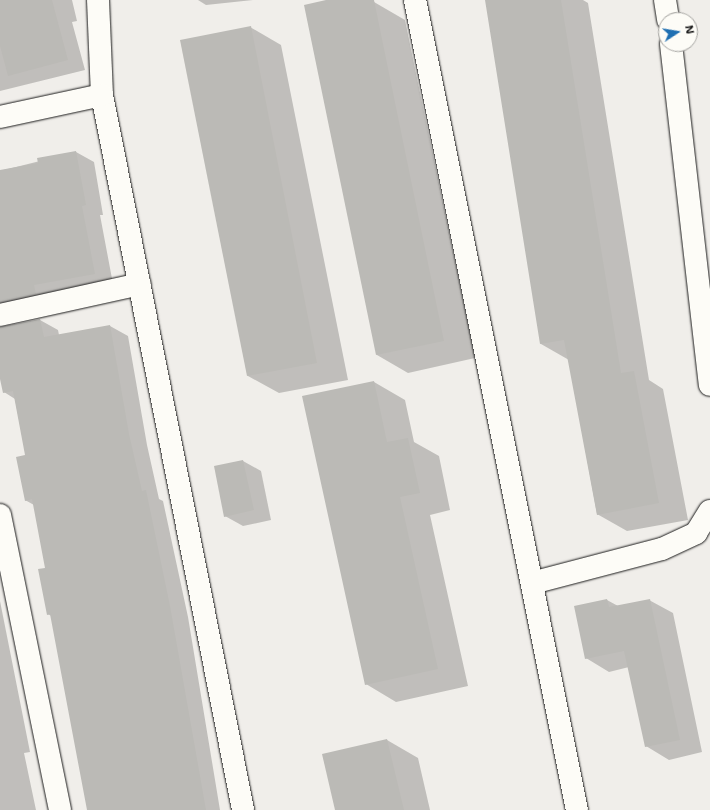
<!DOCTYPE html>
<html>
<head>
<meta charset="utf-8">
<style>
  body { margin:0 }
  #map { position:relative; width:710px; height:810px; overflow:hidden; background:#f0eeea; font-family:"Shantell Sans",sans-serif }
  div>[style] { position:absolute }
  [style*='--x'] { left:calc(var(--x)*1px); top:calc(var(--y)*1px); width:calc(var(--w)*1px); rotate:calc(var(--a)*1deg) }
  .shadow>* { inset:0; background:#0003 }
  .building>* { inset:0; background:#bbbab6 }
  .roads { filter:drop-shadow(0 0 1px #1c1c1c) drop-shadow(0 0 1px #1c1c1c) }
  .street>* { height:22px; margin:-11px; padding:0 11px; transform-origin:11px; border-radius:11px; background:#fdfcf7 }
  .secondary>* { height:22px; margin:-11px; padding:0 11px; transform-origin:11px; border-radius:11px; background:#fdfcf7 }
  span { translate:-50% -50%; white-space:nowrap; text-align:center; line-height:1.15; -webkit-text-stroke:3px #fdfcf7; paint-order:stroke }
  .north { position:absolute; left:658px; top:12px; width:40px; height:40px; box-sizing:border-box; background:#fdfcf7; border:1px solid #a3a29f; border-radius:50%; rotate:78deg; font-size:11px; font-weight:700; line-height:16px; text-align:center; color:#1c1c1c }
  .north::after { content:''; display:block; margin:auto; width:14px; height:18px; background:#1f6fb2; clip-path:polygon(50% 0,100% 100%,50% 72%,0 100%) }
</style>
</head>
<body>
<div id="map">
  <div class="shadow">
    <div style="clip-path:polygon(0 0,72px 0,77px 21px,72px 22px,85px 70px,0 91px)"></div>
    <div style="clip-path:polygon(198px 0,253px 0,206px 5px)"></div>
    <div style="clip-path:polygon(486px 0,583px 0,588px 3px,649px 380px,663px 389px,688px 520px,627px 531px,597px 514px,569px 360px,541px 344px)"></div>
    <div style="clip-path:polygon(374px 2px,405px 20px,475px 358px,408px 373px,377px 355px,307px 16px)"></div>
    <div style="clip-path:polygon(250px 27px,281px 45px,348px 380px,279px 393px,248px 376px)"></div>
    <div style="clip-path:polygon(76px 152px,94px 162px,103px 215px,100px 215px,113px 284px,0 321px,0 171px)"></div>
    <div style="clip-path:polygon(40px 320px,58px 330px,59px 335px,110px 326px,128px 336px,147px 445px,159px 499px,163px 501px,188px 617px,220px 810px,88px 810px,52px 616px,47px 614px,46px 569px,34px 505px,25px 500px,26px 456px,15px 399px,4px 392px,0 374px,0 327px)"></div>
    <div style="clip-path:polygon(374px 382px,405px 400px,414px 442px,439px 456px,450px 510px,430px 515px,468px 686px,396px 702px,366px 684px)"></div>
    <div style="clip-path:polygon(243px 461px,261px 471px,271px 520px,243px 526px,225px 516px)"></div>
    <div style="clip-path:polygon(607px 600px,618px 606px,649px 600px,673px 613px,702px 752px,669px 760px,646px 746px,629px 667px,609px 672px,586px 658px)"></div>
    <div style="clip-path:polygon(0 601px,30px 752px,24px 753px,36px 810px,0 810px)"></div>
    <div style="clip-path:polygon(387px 740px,418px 758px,430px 810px,336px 810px)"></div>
  </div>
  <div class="building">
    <div style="clip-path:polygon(0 0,52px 0,68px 60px,8px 76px,0 46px)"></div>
    <div style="clip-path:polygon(326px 0,374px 0,444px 341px,376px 355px,304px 5px)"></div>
    <div style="clip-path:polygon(485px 0,561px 0,621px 373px,634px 371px,659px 503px,597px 515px,564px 340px,540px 344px)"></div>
    <div style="clip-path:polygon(251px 26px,317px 363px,247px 376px,180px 40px)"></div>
    <div style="clip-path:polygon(76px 151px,86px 205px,82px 206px,95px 274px,34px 285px,36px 294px,0 302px,0 170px,38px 163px,37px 158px)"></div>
    <div style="clip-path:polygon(40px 319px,44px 337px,110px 325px,129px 434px,142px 491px,146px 490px,170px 606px,206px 810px,87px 810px,50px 614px,47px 615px,38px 569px,45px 568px,32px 499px,25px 501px,16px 457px,25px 455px,13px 391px,3px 393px,0 379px,0 327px)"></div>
    <div style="clip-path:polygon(374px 381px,387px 442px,408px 438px,420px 493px,400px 497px,438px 669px,365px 685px,302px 396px)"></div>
    <div style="clip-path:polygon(243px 460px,254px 510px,224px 517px,214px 466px)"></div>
    <div style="clip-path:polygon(607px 599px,609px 607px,650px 599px,680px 740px,645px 747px,624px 651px,585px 659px,574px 606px)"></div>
    <div style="clip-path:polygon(387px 739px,404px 810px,335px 810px,322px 754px)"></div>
  </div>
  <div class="roads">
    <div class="street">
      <div style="--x:0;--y:315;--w:143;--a:-12.5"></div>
      <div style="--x:0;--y:515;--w:301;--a:78.5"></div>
    </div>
    <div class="secondary">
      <div style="--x:98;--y:0;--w:95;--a:87.6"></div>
      <div style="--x:102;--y:95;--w:729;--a:78.84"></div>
      <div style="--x:415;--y:0;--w:826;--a:78.69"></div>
      <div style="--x:665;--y:0;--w:20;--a:81"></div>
      <div style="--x:671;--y:44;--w:343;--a:83.5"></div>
      <div style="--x:0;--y:117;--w:104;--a:-12.2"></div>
      <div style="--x:532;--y:583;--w:134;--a:-14.7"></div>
      <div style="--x:662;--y:549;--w:38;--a:-25"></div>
      <div style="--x:696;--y:533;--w:26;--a:-58"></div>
    </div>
  </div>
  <div class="north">N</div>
</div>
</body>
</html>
